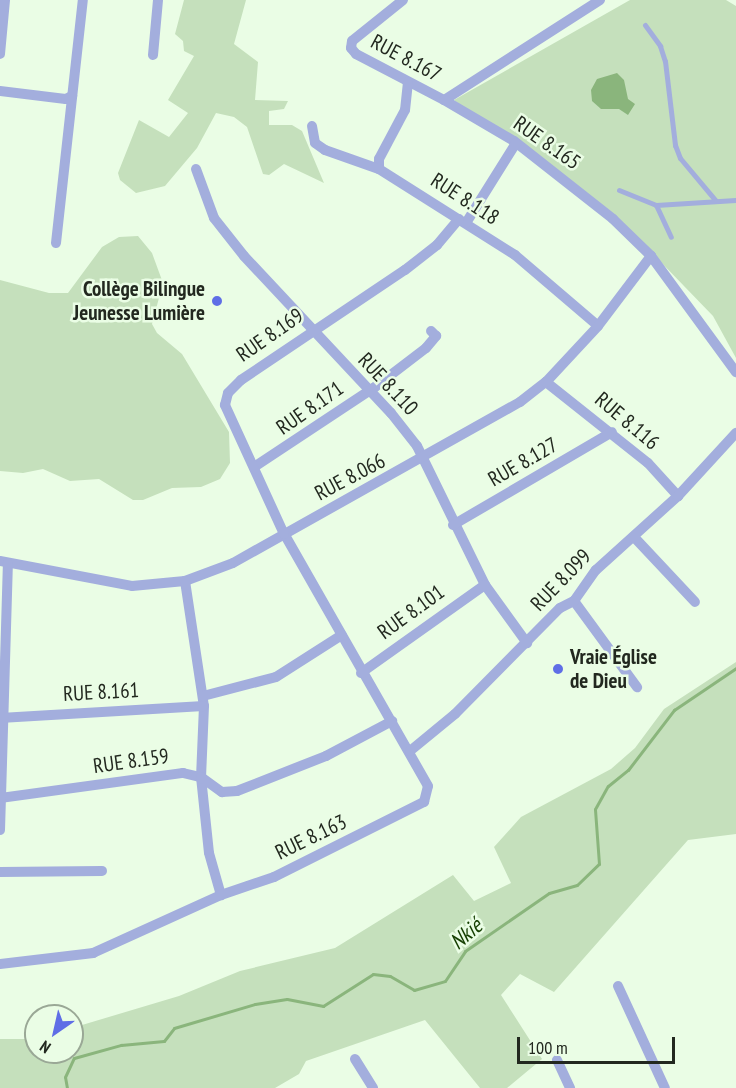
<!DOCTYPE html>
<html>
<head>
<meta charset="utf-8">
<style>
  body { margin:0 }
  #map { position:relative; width:736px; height:1088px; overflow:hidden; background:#eafde5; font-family:"PT Sans Narrow",sans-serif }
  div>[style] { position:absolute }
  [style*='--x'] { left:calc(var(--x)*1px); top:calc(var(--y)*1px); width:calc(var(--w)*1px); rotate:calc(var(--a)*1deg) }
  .green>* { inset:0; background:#c5e0bc }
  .water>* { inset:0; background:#8ab57c }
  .stream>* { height:3px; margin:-1.5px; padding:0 1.5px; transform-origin:1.5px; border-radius:1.5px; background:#8ab57c }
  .service>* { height:5px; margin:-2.5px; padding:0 2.5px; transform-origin:2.5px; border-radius:2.5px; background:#a3aedd }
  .minor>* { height:10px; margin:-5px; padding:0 5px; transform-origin:5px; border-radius:5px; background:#a3aedd }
  .dots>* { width:16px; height:16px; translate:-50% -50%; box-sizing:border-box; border:3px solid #eafde5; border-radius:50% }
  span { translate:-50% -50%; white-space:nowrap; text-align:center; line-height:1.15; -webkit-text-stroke:5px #eafde5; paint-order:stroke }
  .street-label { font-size:21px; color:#22281f }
  .poi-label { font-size:21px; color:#22281f; font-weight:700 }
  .right { translate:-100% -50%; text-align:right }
  .left { translate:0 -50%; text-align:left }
  .water-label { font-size:22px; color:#153f02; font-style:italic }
  .north { position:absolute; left:24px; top:1004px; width:60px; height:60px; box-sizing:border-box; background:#eafde5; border:2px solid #9aa896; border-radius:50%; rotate:214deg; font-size:16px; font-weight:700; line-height:24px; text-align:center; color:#22281f }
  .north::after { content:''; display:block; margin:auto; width:21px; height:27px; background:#5f6ee6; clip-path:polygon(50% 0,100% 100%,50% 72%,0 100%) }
  .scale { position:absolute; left:517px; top:1037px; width:158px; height:27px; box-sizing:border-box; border:3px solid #22281f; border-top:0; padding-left:8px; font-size:18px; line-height:21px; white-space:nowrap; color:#22281f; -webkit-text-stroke:4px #eafde5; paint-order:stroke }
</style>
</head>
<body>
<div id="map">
  <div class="green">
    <div style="clip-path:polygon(184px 0,246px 0,234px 44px,258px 62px,255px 100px,288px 101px,284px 109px,269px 111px,269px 125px,292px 125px,302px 131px,324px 183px,284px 164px,269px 175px,263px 174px,247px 127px,234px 117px,216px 113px,197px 148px,165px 186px,136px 193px,120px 180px,118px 173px,139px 120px,169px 137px,188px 113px,168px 100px,194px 56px,184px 51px,183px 41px,175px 34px)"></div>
    <div style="clip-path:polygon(630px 0,726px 0,736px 6px,736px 358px,713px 316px,655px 256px,454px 100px)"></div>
    <div style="clip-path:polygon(138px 236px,152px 253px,163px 283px,152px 324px,157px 333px,182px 354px,229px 432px,230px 463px,220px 479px,201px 487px,172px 488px,143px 500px,133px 500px,99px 479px,70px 481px,43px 469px,23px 473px,0 471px,0 280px,49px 293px,68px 293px,102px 247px,119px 237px)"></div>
    <div style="clip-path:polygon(736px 662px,736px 834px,688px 840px,554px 992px,520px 974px,501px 995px,542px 1059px,507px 1088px,480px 1088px,425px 1020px,306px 1061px,299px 1074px,275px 1088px,0 1088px,0 1039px,36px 1039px,36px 1052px,72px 1052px,72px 1028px,179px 996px,240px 971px,335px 948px,453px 875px,474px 901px,511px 883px,494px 847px,521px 817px,611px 769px,635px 748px,664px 709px)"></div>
  </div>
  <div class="water">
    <div style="clip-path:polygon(617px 73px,624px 80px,628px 99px,635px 104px,628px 115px,619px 109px,601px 109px,592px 101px,591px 90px,597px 79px)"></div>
  </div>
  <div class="stream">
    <div style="--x:67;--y:1088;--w:11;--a:-100"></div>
    <div style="--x:65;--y:1077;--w:21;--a:-65"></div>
    <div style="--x:74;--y:1058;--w:49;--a:-15.5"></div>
    <div style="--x:121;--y:1045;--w:43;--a:-5.3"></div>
    <div style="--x:164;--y:1041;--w:16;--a:-52"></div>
    <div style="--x:174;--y:1028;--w:84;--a:-16.5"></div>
    <div style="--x:255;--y:1004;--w:32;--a:-9"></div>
    <div style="--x:287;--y:999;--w:37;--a:11"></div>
    <div style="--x:323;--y:1006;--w:59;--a:-32.6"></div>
    <div style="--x:373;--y:974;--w:17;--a:7"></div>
    <div style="--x:390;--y:976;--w:28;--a:30"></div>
    <div style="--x:414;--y:990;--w:32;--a:-16"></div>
    <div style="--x:445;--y:981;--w:36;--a:-56"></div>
    <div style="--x:465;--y:951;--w:102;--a:-34.6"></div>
    <div style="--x:549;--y:893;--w:29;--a:-16"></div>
    <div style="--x:577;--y:885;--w:30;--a:-44"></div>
    <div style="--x:599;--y:864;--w:55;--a:-94.2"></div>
    <div style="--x:595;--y:809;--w:26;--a:-61"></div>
    <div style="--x:608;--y:786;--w:26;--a:-39"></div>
    <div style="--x:628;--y:770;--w:76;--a:-52.5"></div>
    <div style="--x:674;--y:710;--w:75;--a:-34.1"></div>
  </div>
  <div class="service">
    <div style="--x:645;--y:25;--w:26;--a:54"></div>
    <div style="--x:660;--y:46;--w:16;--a:72"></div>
    <div style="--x:665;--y:61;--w:85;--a:83.2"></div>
    <div style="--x:675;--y:145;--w:14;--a:69"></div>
    <div style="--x:680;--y:158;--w:56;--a:50.1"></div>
    <div style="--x:619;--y:190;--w:40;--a:22"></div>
    <div style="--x:656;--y:205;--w:80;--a:-3.6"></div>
    <div style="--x:656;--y:205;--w:35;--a:65"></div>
  </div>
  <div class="minor">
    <div style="--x:403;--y:0;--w:65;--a:141.2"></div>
    <div style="--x:352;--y:41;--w:7;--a:98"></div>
    <div style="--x:351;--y:48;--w:8;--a:50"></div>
    <div style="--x:356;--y:54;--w:99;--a:27.6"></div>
    <div style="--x:600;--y:0;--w:185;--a:147.3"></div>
    <div style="--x:444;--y:100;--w:81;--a:30.4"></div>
    <div style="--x:514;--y:141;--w:126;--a:38.2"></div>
    <div style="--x:613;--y:219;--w:53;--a:44.2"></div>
    <div style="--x:651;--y:256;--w:144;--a:53.8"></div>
    <div style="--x:0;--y:54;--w:54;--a:-84.7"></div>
    <div style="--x:153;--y:55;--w:55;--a:-84.8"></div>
    <div style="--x:408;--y:82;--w:28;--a:96"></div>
    <div style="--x:405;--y:110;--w:55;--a:118"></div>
    <div style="--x:379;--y:159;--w:10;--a:90"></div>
    <div style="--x:379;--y:169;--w:161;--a:32.3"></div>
    <div style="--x:515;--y:255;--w:109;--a:40.5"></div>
    <div style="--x:0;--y:91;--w:66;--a:6.9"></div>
    <div style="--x:66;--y:99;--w:7;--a:-27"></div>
    <div style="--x:312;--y:126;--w:17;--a:80"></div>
    <div style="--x:315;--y:143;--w:12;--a:35"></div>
    <div style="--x:325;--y:150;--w:57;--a:19.4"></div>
    <div style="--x:196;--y:169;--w:52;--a:69.8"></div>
    <div style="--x:214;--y:218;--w:48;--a:51.7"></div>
    <div style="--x:244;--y:256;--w:215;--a:46.9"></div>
    <div style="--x:391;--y:413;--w:42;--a:51.8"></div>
    <div style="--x:417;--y:446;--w:155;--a:63.9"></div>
    <div style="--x:485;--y:585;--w:72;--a:54.1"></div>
    <div style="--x:466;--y:223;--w:94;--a:-58"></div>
    <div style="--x:56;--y:243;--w:244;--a:-83.7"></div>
    <div style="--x:546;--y:382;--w:130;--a:38.5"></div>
    <div style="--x:648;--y:463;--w:45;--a:47.7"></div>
    <div style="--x:254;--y:467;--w:145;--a:-33.5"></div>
    <div style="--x:375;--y:387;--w:64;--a:-37.4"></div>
    <div style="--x:426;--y:348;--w:16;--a:-50"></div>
    <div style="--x:436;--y:336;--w:7;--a:-135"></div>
    <div style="--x:453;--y:525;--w:184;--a:-30.3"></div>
    <div style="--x:634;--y:537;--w:89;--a:46.8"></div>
    <div style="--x:0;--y:561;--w:134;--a:10.7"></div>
    <div style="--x:132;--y:586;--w:53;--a:-5.4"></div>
    <div style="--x:185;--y:581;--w:51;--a:-20.6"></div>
    <div style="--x:233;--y:563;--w:329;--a:-29.3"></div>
    <div style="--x:520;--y:402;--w:33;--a:-38"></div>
    <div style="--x:546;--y:382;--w:76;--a:-47.1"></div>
    <div style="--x:598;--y:326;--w:88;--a:-52.9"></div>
    <div style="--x:185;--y:581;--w:126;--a:81.4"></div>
    <div style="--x:204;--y:706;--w:71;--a:92.4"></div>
    <div style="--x:201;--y:777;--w:76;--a:84"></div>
    <div style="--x:209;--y:853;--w:44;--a:74.1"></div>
    <div style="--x:221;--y:895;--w:56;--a:-18.8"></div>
    <div style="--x:274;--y:877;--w:168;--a:-26.6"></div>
    <div style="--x:424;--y:802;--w:16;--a:-76"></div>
    <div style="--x:428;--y:786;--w:290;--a:-119.7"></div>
    <div style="--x:284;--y:534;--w:142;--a:-114.6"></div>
    <div style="--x:225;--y:405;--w:12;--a:-76"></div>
    <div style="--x:228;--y:393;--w:18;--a:-45"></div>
    <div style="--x:241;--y:380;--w:197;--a:-33.9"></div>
    <div style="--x:405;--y:270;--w:41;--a:-38"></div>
    <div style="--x:437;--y:245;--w:34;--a:-50"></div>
    <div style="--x:574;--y:601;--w:107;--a:53.8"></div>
    <div style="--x:361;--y:673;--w:152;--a:-35.4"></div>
    <div style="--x:203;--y:696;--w:75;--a:-14.6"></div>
    <div style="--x:276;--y:677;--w:78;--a:-32.5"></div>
    <div style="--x:0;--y:718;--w:204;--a:-3.4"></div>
    <div style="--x:410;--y:751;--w:58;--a:-39.4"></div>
    <div style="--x:455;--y:714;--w:149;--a:-45.3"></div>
    <div style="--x:560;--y:608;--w:16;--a:-27"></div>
    <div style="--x:574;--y:601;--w:38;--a:-55"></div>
    <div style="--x:596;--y:570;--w:110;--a:-42.1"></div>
    <div style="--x:678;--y:496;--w:86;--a:-47.4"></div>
    <div style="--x:0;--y:798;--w:185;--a:-7.8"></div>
    <div style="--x:183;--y:773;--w:18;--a:13"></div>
    <div style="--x:201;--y:777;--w:26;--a:36"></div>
    <div style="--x:222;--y:792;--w:15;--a:-4"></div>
    <div style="--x:237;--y:791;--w:96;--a:-21.5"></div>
    <div style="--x:326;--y:756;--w:75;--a:-27.9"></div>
    <div style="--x:0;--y:830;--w:267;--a:-88.3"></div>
    <div style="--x:0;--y:872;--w:102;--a:-0.6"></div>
    <div style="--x:0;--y:964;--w:94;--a:-6.7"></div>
    <div style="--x:93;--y:953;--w:141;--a:-24.4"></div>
    <div style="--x:618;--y:986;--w:112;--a:65.3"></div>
    <div style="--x:355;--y:1059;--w:34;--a:58"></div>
    <div style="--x:557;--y:1060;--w:31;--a:65"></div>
  </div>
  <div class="dots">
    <div style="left:217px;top:301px;background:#5f6ee6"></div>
    <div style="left:558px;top:669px;background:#5f6ee6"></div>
  </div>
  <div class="street-label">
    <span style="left:406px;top:58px;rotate:28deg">RUE 8.167</span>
    <span style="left:547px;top:143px;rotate:35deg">RUE 8.165</span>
    <span style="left:465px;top:199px;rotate:33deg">RUE 8.118</span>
    <span style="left:270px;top:335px;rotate:-35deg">RUE 8.169</span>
    <span style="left:388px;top:384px;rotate:47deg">RUE 8.110</span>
    <span style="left:310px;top:408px;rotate:-35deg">RUE 8.171</span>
    <span style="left:627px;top:421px;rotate:40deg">RUE 8.116</span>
    <span style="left:523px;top:462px;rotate:-30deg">RUE 8.127</span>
    <span style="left:350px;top:477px;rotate:-28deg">RUE 8.066</span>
    <span style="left:561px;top:580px;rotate:-46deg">RUE 8.099</span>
    <span style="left:411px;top:612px;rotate:-36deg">RUE 8.101</span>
    <span style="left:101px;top:692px;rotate:-3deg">RUE 8.161</span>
    <span style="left:131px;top:761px;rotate:-8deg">RUE 8.159</span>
    <span style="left:311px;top:837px;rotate:-26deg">RUE 8.163</span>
  </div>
  <div class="poi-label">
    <span class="right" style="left:205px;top:301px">Collège Bilingue<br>Jeunesse Lumière</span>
    <span class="left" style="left:570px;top:669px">Vraie Église<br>de Dieu</span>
  </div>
  <div class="water-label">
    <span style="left:466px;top:934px;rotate:-41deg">Nkié</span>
  </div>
  <div class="north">N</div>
  <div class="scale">100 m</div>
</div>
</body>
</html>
